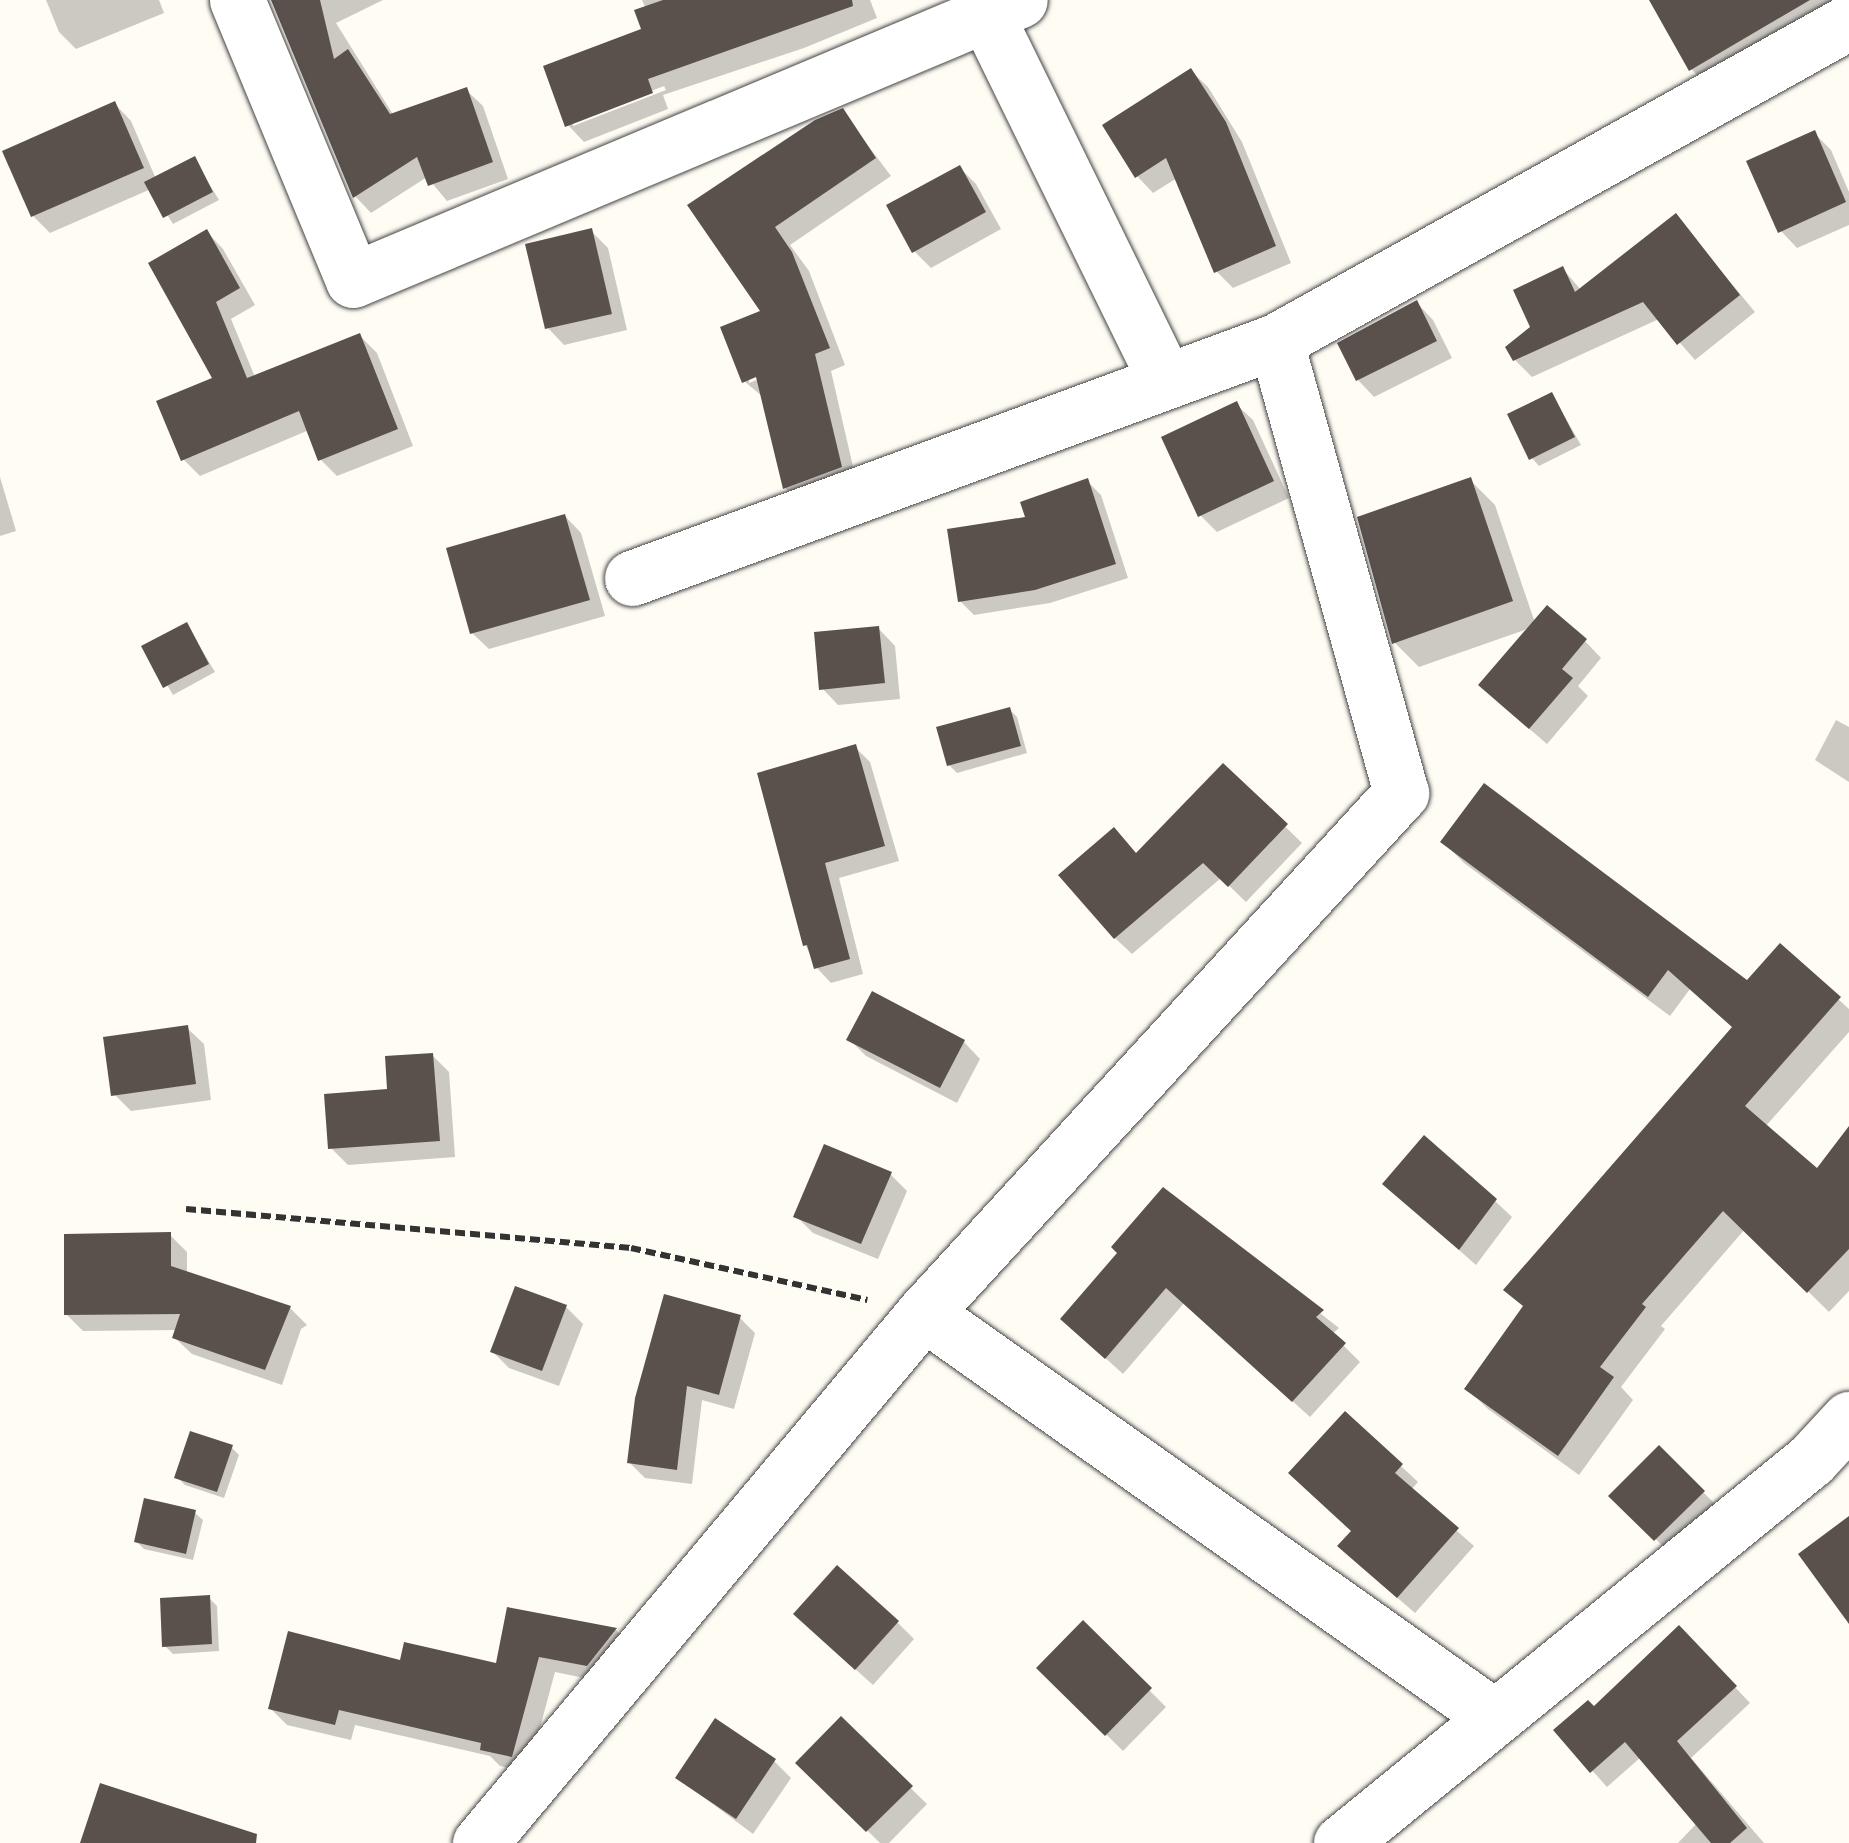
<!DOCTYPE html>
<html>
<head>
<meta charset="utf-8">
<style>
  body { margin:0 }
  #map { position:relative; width:1849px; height:1843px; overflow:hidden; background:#fffcf4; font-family:Georgia,serif }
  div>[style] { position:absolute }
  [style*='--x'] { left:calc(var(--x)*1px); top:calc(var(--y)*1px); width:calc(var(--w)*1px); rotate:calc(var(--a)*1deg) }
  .shadow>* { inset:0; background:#0003 }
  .building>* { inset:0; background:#5a514c }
  .path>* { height:6px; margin-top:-3px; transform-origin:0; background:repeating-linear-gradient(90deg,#333 0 10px,transparent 0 15px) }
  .roads { filter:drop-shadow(0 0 2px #444) drop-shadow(0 0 2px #444) }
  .minor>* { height:55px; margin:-27.5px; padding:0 27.5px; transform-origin:27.5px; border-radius:27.5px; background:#fff }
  span { translate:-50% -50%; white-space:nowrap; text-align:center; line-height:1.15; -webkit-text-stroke:10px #fff; paint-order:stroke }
</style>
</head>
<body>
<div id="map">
  <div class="shadow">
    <div style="clip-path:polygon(46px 0,159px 0,164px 13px,76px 49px,59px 32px)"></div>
    <div style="clip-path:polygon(274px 0,383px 0,336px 23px,394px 116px,466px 90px,483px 106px,508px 179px,447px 201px,427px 177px,371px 213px,355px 196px)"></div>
    <div style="clip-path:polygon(evenodd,642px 0,870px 0,877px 18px,804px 48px,663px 95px,668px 109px,584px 142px,568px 125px,644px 31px,646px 9px,642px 0,664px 86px,666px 90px,573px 126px,573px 121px,664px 86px)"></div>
    <div style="clip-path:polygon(1652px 0,1849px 0,1712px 89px,1691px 69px)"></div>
    <div style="clip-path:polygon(1191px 71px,1208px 87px,1242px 142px,1291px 263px,1233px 288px,1216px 271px,1177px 178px,1153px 193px,1137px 176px)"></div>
    <div style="clip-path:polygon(115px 104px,131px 121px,156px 179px,194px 159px,219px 200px,173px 224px,151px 189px,50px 233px,33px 216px)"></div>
    <div style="clip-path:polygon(evenodd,842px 111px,891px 176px,790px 245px,809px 271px,845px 365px,831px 371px,857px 484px,801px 505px,785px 488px,763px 397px,744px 381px,764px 312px,691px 205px,842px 111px,769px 375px,749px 383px,749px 377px,769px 375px)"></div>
    <div style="clip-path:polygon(1814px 133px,1831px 150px,1849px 192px,1849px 225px,1797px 248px,1781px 231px)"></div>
    <div style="clip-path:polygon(960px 168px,976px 184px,1001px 229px,931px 268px,914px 251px)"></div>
    <div style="clip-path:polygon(1676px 216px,1755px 312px,1695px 360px,1659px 319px,1532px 377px,1515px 360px,1563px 269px,1581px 290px)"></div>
    <div style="clip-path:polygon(591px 231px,608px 248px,627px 330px,564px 345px,548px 328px)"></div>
    <div style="clip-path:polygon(207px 232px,223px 249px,255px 305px,231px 319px,255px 377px,360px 336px,377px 353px,413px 446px,337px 476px,320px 459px,309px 430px,200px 476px,183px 459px,216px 379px)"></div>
    <div style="clip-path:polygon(1417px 303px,1433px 320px,1452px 358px,1374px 397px,1358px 380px)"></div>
    <div style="clip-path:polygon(1552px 395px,1581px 445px,1539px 466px,1532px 458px)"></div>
    <div style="clip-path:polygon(1236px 404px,1253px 420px,1289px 498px,1217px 532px,1200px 515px)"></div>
    <div style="clip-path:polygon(0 477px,16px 531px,0 536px)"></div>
    <div style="clip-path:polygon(1470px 480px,1495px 505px,1535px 623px,1585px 641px,1601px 658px,1578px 686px,1588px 696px,1547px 744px,1498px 702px,1530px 628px,1419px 667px,1394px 642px)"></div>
    <div style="clip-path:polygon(1087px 481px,1101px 495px,1128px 578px,1050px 603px,974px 615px,960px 601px,1028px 519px)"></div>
    <div style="clip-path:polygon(565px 516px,581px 533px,605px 616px,489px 649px,472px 633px)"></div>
    <div style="clip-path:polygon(187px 625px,215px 672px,173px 695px,145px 647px)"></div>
    <div style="clip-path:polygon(879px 629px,895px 646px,900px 699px,838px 705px,822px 688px)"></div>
    <div style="clip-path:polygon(1009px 709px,1017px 717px,1027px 753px,957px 773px,949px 765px)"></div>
    <div style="clip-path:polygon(1836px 720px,1849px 727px,1849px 782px,1815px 760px)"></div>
    <div style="clip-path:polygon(855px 747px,870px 762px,899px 861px,839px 878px,863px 974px,831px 983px,816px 967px,805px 944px,760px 775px)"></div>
    <div style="clip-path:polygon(1223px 766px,1302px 843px,1246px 902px,1221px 878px,1132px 954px,1115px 938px,1138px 855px)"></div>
    <div style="clip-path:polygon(1443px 842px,1748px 983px,1780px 946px,1849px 1009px,1849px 1032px,1765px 1127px,1817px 1172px,1849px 1158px,1849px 1291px,1829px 1312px,1745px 1229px,1661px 1326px,1665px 1329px,1621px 1387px,1633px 1400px,1579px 1475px,1488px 1409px,1467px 1389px,1734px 1028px,1690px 989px,1670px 1016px,1464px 863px)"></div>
    <div style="clip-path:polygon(187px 1028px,204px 1044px,211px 1100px,131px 1111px,114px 1094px)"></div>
    <div style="clip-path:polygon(849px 1039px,964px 1042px,980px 1059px,957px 1103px,866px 1056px)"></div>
    <div style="clip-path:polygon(432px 1055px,449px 1072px,455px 1157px,348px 1165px,331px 1148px)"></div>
    <div style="clip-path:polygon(890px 1174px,907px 1191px,878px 1259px,813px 1233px,796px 1216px)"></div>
    <div style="clip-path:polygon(1163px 1190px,1339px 1328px,1332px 1334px,1360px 1362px,1310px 1417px,1184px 1303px,1123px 1374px,1080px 1335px,1120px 1253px)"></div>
    <div style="clip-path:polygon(1402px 1200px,1495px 1201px,1512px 1217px,1476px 1265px)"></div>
    <div style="clip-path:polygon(170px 1235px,187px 1252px,187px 1274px,290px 1308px,307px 1325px,301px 1329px,282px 1385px,192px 1354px,175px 1338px,177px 1330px,83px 1331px,66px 1314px)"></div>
    <div style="clip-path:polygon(566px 1307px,583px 1324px,559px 1386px,509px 1368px,492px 1351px)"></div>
    <div style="clip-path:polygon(740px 1318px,755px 1333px,734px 1409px,702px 1400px,692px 1484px,645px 1478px,630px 1463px,638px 1398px)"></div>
    <div style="clip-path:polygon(1345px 1414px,1418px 1482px,1411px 1490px,1474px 1546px,1415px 1613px,1357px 1563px)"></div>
    <div style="clip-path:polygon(231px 1447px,239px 1455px,224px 1498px,185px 1485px,177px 1477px)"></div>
    <div style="clip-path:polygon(1659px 1448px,1720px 1509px,1673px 1556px,1612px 1496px)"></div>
    <div style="clip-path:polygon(195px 1513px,203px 1520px,193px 1560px,144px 1549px,136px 1541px)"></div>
    <div style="clip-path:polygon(209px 1598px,217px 1606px,219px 1651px,173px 1654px,165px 1646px)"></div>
    <div style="clip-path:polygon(509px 1610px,616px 1630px,632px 1647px,604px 1682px,555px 1672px,528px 1772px,500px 1766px,490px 1756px,355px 1725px,351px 1740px,287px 1725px,270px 1708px,498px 1666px)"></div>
    <div style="clip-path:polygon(897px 1622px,914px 1639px,873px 1685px,813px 1631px)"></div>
    <div style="clip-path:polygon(1083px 1624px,1166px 1707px,1123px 1751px,1039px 1668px)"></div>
    <div style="clip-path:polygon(1679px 1628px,1750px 1703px,1691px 1758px,1764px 1843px,1678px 1843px,1697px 1823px,1641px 1757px,1607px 1787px,1556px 1730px,1594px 1709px)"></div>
    <div style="clip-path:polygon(841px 1720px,927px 1804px,889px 1843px,880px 1843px,799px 1763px)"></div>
    <div style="clip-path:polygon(774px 1761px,791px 1778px,753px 1834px,678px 1778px)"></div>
  </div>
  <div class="building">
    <div style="clip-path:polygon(271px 0,320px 0,334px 59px,348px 49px,390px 114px,467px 87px,493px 162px,428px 186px,417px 157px,353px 198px)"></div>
    <div style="clip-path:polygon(663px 0,852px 0,853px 6px,648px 79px,653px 93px,565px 127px,543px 66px,641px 29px,634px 10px)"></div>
    <div style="clip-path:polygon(1649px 0,1810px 0,1689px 71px)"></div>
    <div style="clip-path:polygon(1191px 68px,1226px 122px,1276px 246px,1214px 273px,1166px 158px,1135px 178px,1102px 125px)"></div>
    <div style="clip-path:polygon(115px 101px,144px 168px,31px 217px,2px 151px)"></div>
    <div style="clip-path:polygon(843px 108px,876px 158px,775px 227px,792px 252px,830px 348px,815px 354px,842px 467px,783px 489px,756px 377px,742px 383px,720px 327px,760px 311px,687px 205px,815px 120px)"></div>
    <div style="clip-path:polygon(1815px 130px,1846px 202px,1778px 233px,1746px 161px)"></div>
    <div style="clip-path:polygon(195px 156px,213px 192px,163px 218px,144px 182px)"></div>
    <div style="clip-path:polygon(960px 165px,986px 212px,912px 253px,886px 205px)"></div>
    <div style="clip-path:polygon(1676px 213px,1740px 295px,1677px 345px,1643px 302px,1513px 361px,1505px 347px,1530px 327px,1513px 290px,1563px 266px,1575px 292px)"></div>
    <div style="clip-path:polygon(592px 228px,612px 314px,545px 329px,525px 244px)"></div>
    <div style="clip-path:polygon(207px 229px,240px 288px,216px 302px,247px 378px,360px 333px,398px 429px,318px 461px,299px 411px,181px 461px,156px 401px,212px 378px,148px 263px)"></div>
    <div style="clip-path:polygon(1417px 300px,1437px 341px,1356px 381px,1337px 343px)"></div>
    <div style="clip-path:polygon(1552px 392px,1575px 437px,1529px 460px,1507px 414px)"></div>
    <div style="clip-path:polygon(1237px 401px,1274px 481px,1198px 517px,1161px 437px)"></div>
    <div style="clip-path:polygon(1471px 477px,1513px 601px,1392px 644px,1357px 517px)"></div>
    <div style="clip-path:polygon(1088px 478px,1116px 564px,1035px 590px,958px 602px,947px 529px,1025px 517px,1020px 502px)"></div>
    <div style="clip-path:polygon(565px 514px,590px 600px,470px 634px,446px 548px)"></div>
    <div style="clip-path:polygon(1547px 605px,1587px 639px,1562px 669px,1573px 678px,1529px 729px,1478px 685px)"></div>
    <div style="clip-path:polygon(187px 622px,209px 664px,163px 688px,141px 646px)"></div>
    <div style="clip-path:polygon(879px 626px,885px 683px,819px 690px,814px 632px)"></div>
    <div style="clip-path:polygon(1010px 707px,1021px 746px,947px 766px,936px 727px)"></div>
    <div style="clip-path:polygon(856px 744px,885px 846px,825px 863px,850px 959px,814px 969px,807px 945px,803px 946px,757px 773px)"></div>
    <div style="clip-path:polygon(1223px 763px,1288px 824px,1228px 887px,1203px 863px,1114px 939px,1058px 875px,1114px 827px,1136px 853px)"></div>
    <div style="clip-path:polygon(1484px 783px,1747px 980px,1780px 943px,1841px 997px,1745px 1106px,1817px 1168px,1849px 1126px,1849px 1249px,1807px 1293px,1723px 1211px,1642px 1304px,1646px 1307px,1600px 1367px,1614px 1377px,1558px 1456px,1464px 1389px,1523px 1306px,1503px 1290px,1732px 1027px,1668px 970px,1648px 997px,1440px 842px)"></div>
    <div style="clip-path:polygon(872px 991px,965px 1040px,940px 1088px,846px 1040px)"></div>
    <div style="clip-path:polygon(188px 1025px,196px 1084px,111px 1096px,103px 1037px)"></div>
    <div style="clip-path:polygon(433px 1053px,440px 1141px,328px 1149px,324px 1094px,387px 1089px,385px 1056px)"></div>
    <div style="clip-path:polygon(1424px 1135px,1497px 1199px,1459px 1250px,1382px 1184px)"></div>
    <div style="clip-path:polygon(824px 1144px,892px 1172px,861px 1244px,793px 1217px)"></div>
    <div style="clip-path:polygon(1163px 1187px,1324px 1310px,1316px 1317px,1346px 1343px,1292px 1402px,1166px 1288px,1105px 1359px,1060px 1319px,1117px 1253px,1111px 1247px)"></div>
    <div style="clip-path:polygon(171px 1232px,171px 1266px,291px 1306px,265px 1370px,172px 1338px,180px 1314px,64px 1315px,64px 1234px)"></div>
    <div style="clip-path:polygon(515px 1286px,567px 1305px,542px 1371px,490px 1352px)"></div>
    <div style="clip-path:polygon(664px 1294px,741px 1315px,719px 1395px,687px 1386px,677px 1470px,627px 1463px,635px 1398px)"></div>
    <div style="clip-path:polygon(1345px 1411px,1403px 1464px,1395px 1473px,1459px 1528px,1397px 1598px,1337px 1546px,1351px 1531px,1288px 1473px)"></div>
    <div style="clip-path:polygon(190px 1431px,233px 1445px,217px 1492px,174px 1478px)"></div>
    <div style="clip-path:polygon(1659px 1445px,1705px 1491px,1654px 1541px,1608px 1496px)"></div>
    <div style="clip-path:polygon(144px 1498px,196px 1510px,186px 1554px,134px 1542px)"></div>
    <div style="clip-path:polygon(1849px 1516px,1849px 1624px,1798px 1554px)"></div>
    <div style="clip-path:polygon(837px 1565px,899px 1621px,855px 1670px,793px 1614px)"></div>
    <div style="clip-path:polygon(210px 1595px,212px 1644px,162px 1647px,160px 1598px)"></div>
    <div style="clip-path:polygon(507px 1607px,617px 1628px,587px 1666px,539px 1657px,512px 1757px,480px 1750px,481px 1743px,339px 1710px,335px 1725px,268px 1709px,288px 1631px,400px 1660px,404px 1642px,496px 1663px)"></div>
    <div style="clip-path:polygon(1083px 1620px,1152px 1688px,1105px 1736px,1036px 1668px)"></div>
    <div style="clip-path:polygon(1679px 1625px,1737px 1686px,1677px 1741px,1747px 1828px,1730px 1843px,1711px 1843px,1625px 1742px,1590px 1773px,1553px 1730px,1588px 1700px,1594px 1706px)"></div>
    <div style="clip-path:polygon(841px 1716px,913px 1786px,866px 1832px,795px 1763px)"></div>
    <div style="clip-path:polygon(715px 1718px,776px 1759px,736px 1819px,675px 1778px)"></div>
    <div style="clip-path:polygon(100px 1783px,257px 1834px,256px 1843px,80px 1843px)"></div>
  </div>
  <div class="path">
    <div style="--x:186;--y:1209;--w:447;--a:5"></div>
    <div style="--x:631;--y:1248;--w:242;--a:12.4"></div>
  </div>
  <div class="roads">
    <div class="minor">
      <div style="--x:237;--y:0;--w:303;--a:67.5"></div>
      <div style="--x:353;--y:280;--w:723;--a:-22.77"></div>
      <div style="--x:979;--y:0;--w:421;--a:63.9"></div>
      <div style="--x:632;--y:578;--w:686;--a:-20.2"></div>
      <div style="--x:924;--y:1313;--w:706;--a:-47.47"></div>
      <div style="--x:1401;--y:793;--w:469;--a:-105.5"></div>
      <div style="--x:1276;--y:341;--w:656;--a:-29.11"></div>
      <div style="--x:480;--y:1843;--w:691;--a:-50.05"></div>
      <div style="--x:924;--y:1313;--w:697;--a:35.31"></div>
      <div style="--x:1341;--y:1843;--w:606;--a:-39.18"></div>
      <div style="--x:1811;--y:1460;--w:56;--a:-47.2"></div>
    </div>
  </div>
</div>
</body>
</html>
